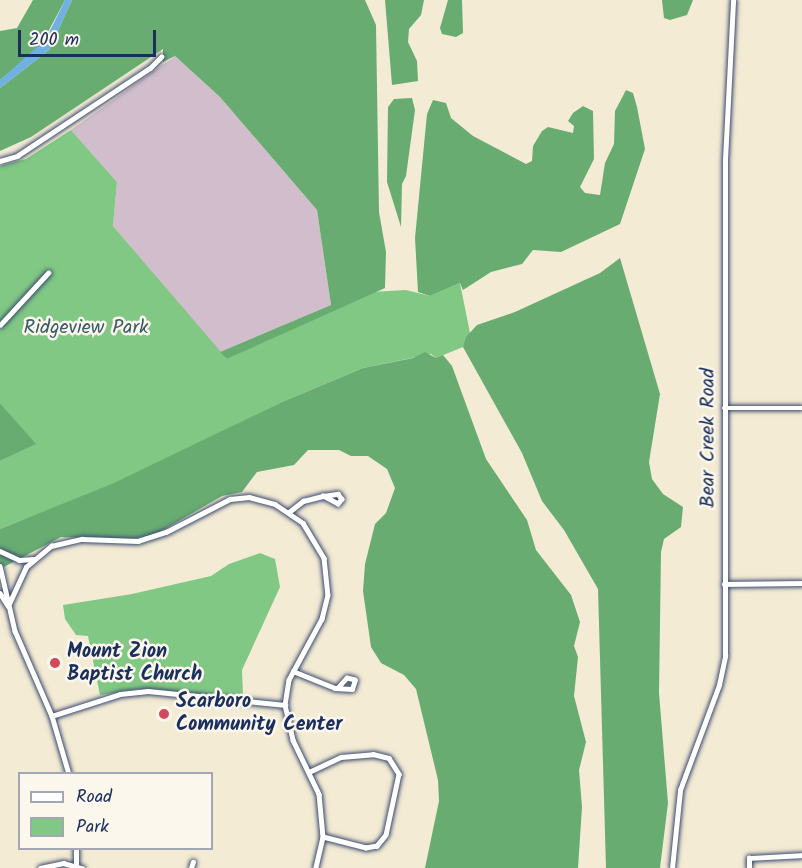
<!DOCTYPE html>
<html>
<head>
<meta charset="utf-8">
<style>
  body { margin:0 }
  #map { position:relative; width:802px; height:868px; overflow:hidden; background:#f3ebd4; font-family:Kalam,sans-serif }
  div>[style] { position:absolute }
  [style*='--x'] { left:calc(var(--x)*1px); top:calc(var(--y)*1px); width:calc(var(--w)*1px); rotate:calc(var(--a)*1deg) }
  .industrial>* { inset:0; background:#d1bdcb }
  .green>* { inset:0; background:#80c884 }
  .forest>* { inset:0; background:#68ac72 }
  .water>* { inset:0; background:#70b1e4 }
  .roads { filter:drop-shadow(0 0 2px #3b4b70) drop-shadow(0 0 2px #3b4b70) }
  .minor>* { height:4.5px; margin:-2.25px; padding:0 2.25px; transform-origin:2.25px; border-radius:2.25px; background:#fff }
  .dots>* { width:16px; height:16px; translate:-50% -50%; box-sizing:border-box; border:3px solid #fbf7ec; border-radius:50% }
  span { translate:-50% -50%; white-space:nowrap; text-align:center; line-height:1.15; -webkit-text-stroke:5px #fbf7ec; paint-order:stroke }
  .park-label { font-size:20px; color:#395d69 }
  .street-label { font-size:20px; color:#1b2f5e }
  .poi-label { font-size:20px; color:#1b2f5e; font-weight:700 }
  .left { translate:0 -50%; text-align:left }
  .legend { position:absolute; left:18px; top:772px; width:195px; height:78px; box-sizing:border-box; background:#fbf7ec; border:2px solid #a1a7b3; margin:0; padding:8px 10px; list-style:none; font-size:18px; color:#1b2f5e }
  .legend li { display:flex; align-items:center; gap:12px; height:30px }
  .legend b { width:30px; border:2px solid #a1a7b3 }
  .scale { position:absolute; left:18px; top:30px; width:138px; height:27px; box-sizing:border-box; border:3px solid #1b2f5e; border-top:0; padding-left:8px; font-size:18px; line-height:21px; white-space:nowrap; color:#1b2f5e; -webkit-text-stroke:4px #fbf7ec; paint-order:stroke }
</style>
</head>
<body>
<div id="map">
  <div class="industrial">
    <div style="clip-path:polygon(175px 56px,220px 97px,317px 210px,331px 305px,220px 352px,113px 226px,117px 182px,71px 130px)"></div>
  </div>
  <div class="green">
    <div style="clip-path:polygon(71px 130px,117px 182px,113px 226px,227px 359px,371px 292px,406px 290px,430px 296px,460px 283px,470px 333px,463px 347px,436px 358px,431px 354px,363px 368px,282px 402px,114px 484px,0 529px,0 461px,35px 444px,0 403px,0 166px,26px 159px)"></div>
    <div style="clip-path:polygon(260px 553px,275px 559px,280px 587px,242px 670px,243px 697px,139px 689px,100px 695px,88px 636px,76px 635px,65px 619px,63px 605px,132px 594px,211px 576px,229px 564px)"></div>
  </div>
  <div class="forest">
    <div style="clip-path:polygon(33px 0,65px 0,39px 49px,0 80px,0 31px,17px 28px)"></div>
    <div style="clip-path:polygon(72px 0,365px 0,376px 25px,379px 212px,386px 252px,385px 288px,227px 359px,220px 352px,331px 305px,317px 210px,220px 97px,175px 56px,163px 62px,163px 49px,31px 137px,0 151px,0 88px,49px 50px)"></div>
    <div style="clip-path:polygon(385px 0,424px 0,421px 15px,409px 29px,408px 42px,417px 61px,418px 81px,392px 85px)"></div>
    <div style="clip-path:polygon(448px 0,462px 0,463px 33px,456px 37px,442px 34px,440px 28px)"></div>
    <div style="clip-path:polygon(662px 0,693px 0,687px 15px,670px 20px,664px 18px)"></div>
    <div style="clip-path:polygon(626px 90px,633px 93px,637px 107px,645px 149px,620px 224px,561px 252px,533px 250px,522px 264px,491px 272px,463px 290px,460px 283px,430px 296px,418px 292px,415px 238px,427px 114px,433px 100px,446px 103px,451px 118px,473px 136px,526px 164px,532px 161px,533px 146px,542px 131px,548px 127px,573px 133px,574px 126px,568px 121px,573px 113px,583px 106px,593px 111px,594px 159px,580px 187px,585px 193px,600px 195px,605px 163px,614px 144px,615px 111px)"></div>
    <div style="clip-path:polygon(412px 98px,415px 110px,406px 176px,402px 184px,401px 227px,387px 182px,388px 107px,394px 99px)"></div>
    <div style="clip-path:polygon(620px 258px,660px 394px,649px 462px,652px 479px,663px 494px,683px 507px,681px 527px,664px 539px,661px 552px,659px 693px,668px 803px,660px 868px,606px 868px,598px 589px,564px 530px,542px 501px,522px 453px,463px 347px,466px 337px,477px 325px,515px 312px,600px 273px)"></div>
    <div style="clip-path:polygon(425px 352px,436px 358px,443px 355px,452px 366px,486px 459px,527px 520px,536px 550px,571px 595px,580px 622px,574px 646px,578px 657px,574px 696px,586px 742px,579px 770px,582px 807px,578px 868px,425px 868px,439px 801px,438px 780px,416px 689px,404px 675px,381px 663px,371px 647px,363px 591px,365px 564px,375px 524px,386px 513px,395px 488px,387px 469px,368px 456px,351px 456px,339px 450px,308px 450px,294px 465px,257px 472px,242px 492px,222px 496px,156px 534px,129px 540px,61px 537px,0 569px,0 529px,114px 483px,282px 402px,363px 368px,413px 358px)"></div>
    <div style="clip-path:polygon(0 403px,36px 444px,0 461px)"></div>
  </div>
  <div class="water">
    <div style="clip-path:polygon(65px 0,72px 0,49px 50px,0 88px,0 80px,46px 39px)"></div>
  </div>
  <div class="roads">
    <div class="minor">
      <div style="--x:0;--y:161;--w:18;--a:-16"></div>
      <div style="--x:17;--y:156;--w:159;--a:-33.5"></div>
      <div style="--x:150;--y:68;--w:16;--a:-45"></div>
      <div style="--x:0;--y:325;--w:71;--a:-47.3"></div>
      <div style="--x:724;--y:408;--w:78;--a:0"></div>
      <div style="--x:338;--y:494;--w:6;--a:51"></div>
      <div style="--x:342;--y:499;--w:6;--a:129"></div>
      <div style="--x:338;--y:504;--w:17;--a:-152"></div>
      <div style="--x:323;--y:496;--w:15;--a:-8"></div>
      <div style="--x:289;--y:512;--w:18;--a:-38"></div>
      <div style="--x:303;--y:501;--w:21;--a:-14"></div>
      <div style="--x:0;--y:551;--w:21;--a:25"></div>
      <div style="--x:19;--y:560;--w:15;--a:-4"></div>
      <div style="--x:0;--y:566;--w:67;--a:77"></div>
      <div style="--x:15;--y:631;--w:93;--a:66.5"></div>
      <div style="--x:52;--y:716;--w:60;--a:73.7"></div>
      <div style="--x:724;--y:584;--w:78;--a:-0.7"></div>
      <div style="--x:0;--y:593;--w:15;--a:58"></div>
      <div style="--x:8;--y:606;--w:43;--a:-65.2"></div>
      <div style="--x:26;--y:567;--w:33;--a:-40"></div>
      <div style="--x:51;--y:546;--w:32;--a:-13"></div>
      <div style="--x:82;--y:539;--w:56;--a:2"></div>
      <div style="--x:138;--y:541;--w:29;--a:-18"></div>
      <div style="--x:166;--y:532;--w:72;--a:-27.3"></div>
      <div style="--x:230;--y:499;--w:19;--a:-6"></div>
      <div style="--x:249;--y:497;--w:27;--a:15"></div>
      <div style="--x:275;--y:504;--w:34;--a:34"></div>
      <div style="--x:303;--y:523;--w:41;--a:59"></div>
      <div style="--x:324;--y:558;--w:37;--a:84"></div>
      <div style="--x:328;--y:595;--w:25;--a:104"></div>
      <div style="--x:322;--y:619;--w:69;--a:118.4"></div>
      <div style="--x:289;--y:680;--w:25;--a:99"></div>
      <div style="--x:285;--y:705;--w:36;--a:77"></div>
      <div style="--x:293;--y:740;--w:60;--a:64.3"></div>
      <div style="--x:319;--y:794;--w:43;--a:84.7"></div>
      <div style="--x:323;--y:837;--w:32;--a:103"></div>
      <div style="--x:293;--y:671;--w:45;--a:22"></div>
      <div style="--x:335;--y:688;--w:17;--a:3"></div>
      <div style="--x:352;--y:689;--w:9;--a:-72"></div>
      <div style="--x:355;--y:680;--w:8;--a:-166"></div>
      <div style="--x:347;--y:678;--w:13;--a:132"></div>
      <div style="--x:52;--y:716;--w:71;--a:-17.9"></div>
      <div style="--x:120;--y:694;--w:28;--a:-6"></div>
      <div style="--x:148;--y:691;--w:138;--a:5.8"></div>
      <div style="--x:311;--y:771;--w:33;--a:-25"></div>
      <div style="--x:341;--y:757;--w:32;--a:-5"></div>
      <div style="--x:373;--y:754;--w:16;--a:14"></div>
      <div style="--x:389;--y:758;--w:19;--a:58"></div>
      <div style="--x:399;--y:774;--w:62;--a:102"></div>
      <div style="--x:386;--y:835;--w:14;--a:129"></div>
      <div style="--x:377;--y:846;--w:11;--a:170"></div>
      <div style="--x:366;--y:848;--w:44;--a:-165.7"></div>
      <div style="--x:76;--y:865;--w:17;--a:-90"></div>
      <div style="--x:40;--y:868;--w:24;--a:-12"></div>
      <div style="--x:63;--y:863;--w:20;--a:15"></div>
      <div style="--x:191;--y:868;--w:6;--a:-72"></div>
      <div style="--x:672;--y:868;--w:78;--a:-84.1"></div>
      <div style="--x:680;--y:790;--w:112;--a:-69.6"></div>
      <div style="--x:719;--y:685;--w:30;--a:-78"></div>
      <div style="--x:725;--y:656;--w:496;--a:-90"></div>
      <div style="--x:725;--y:160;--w:160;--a:-87.1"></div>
      <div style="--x:749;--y:868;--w:10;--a:-90"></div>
      <div style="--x:749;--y:858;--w:53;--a:-3.2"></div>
    </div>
  </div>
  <div class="dots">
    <div style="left:55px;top:663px;background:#d1495b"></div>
    <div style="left:164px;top:714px;background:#d1495b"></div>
  </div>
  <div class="park-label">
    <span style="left:86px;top:328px">Ridgeview Park</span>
  </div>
  <div class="street-label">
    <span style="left:709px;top:438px;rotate:-90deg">Bear Creek Road</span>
  </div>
  <div class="poi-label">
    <span class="left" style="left:67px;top:664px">Mount Zion<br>Baptist Church</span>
    <span class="left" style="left:176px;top:714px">Scarboro<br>Community Center</span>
  </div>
  <ul class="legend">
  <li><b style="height:8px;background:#fff"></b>Road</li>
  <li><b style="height:16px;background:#80c884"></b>Park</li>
  </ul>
  <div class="scale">200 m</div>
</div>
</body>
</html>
